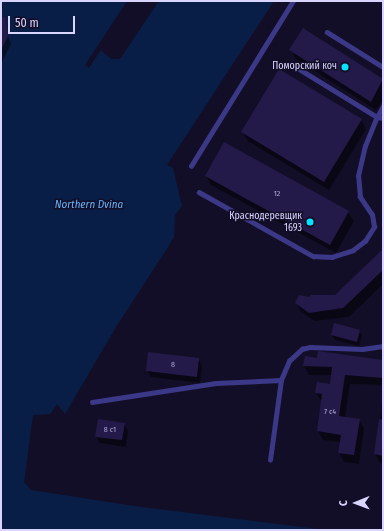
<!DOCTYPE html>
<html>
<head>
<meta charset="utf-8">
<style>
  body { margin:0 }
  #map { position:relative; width:384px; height:531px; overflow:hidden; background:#130e27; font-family:"Fira Sans Condensed",sans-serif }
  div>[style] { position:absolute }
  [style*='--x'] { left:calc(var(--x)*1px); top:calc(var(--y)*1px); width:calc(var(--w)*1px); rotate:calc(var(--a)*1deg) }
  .water>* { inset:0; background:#081e47 }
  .shadow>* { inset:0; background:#0007 }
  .building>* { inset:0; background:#241a49 }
  .service>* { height:4.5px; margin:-2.25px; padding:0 2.25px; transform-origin:2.25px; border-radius:2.25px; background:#3b3888 }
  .dots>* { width:11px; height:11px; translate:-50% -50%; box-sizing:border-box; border:2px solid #130e27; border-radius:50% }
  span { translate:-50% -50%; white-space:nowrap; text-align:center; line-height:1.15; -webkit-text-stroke:3px #130e27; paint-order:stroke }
  .number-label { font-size:8px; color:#aca6d2 }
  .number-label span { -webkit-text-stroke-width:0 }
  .poi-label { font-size:10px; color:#dad5ff }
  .right { translate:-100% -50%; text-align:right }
  .water-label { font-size:11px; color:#63b5ff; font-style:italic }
  .frame { position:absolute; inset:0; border:2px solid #dad5ff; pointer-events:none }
  .north { position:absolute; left:336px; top:483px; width:40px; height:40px; -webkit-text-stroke:3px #130e27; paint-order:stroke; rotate:269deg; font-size:11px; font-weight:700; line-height:16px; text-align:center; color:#dad5ff }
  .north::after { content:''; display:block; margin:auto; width:14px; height:18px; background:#dad5ff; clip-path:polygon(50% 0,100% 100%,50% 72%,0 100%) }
  .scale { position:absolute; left:8px; top:16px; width:67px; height:18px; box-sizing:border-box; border:2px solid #dad5ff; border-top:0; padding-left:5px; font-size:12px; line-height:14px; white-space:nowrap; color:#dad5ff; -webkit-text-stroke:3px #130e27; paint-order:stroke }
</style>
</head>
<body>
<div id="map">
  <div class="water">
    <div style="clip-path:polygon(1px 1px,127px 1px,85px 65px,89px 68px,101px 50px,111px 59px,120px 59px,159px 1px,274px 1px,167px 165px,173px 168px,182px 206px,175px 215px,174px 237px,166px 250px,116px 327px,65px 414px,57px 404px,50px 414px,33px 415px,24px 482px,31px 490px,134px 506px,326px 530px,1px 530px,1px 11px,3px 6px)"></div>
  </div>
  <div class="shadow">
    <div style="clip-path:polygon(304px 29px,383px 80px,383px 100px,376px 110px,296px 59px,291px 50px)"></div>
    <div style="clip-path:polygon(1px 31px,6px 31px,11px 44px,1px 64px)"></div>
    <div style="clip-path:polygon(361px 120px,366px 129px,329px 190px,248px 141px,242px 132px)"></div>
    <div style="clip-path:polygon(225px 143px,348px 212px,354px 221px,336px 253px,211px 185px,206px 176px)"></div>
    <div style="clip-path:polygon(383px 252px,383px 284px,349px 317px,315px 321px,301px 312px,296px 303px,309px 298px,336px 296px)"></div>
    <div style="clip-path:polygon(359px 331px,362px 335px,359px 346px,335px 340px,332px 335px)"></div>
    <div style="clip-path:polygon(198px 359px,202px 366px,200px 383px,151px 377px,147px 371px)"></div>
    <div style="clip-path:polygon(318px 359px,383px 361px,383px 385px,350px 384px,345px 418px,359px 420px,364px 428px,359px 464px,344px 462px,339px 453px,341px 442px,323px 440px,318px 431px,322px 402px,316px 393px,331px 385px,332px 375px,309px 375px,304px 366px)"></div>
    <div style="clip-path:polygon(382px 404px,383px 404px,383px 464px,380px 463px,375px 454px)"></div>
    <div style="clip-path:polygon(124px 424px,128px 430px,126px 447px,100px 443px,96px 437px)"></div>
  </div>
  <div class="building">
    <div style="clip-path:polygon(1px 17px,5px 17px,8px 36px,1px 50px)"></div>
    <div style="clip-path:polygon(303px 28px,383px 79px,371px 102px,289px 50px)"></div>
    <div style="clip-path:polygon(279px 69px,362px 119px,324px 182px,241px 132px)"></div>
    <div style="clip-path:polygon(224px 142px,349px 211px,330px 245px,205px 176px)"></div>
    <div style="clip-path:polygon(383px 249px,383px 270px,343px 308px,309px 313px,295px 303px,299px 295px,309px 297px,311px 295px,335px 295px)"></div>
    <div style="clip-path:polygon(334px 323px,360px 330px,357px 342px,331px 335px)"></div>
    <div style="clip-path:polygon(318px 351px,383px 360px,383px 378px,345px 375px,339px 416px,360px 419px,354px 455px,338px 453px,341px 435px,317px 431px,322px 394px,315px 393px,317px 382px,330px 384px,332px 367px,303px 366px,305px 356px,317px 358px)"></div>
    <div style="clip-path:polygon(148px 352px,199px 358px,197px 377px,146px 371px)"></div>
    <div style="clip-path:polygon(98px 419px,125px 423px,122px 440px,95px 437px)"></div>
    <div style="clip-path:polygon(379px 419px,383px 420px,383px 456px,374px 454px)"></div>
  </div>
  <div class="service">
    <div style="--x:327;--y:32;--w:66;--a:32"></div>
    <div style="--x:291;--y:64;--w:101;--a:31.6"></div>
    <div style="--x:377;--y:117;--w:13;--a:-61"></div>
    <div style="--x:191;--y:166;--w:194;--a:-58.3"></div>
    <div style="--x:199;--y:192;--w:131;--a:29.3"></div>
    <div style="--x:313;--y:256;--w:19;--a:3"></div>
    <div style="--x:332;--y:257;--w:22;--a:-18"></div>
    <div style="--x:353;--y:250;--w:15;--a:-37"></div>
    <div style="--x:365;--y:241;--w:17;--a:-57"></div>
    <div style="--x:374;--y:227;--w:12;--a:-99"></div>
    <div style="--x:372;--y:215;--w:22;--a:-124"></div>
    <div style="--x:360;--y:197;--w:21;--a:-95"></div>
    <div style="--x:358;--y:176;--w:31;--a:-77"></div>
    <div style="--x:365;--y:146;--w:31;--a:-68"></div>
    <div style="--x:377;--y:117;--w:6;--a:9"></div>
    <div style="--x:92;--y:402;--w:125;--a:-8.7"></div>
    <div style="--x:216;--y:383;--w:65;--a:-2.6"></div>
    <div style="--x:270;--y:460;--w:81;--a:-82.2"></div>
    <div style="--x:281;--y:380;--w:21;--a:-67"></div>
    <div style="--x:289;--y:361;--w:18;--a:-43"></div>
    <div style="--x:302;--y:349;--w:8;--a:-14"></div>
    <div style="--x:310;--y:347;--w:52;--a:2.2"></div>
    <div style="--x:362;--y:349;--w:21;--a:-8"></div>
  </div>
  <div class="dots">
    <div style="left:345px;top:67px;background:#01e3ff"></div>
    <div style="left:310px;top:222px;background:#01e3ff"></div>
  </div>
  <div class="number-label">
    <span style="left:277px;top:194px">12</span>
    <span style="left:173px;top:365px">8</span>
    <span style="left:330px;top:412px">7 с4</span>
    <span style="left:110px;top:430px">8 с1</span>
  </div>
  <div class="poi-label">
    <span class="right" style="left:337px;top:67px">Поморский коч</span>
    <span class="right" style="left:302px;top:222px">Краснодеревщик<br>1693</span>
  </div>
  <div class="water-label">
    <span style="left:89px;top:205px">Northern Dvina</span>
  </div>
  <div class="frame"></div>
  <div class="north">С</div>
  <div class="scale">50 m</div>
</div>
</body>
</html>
